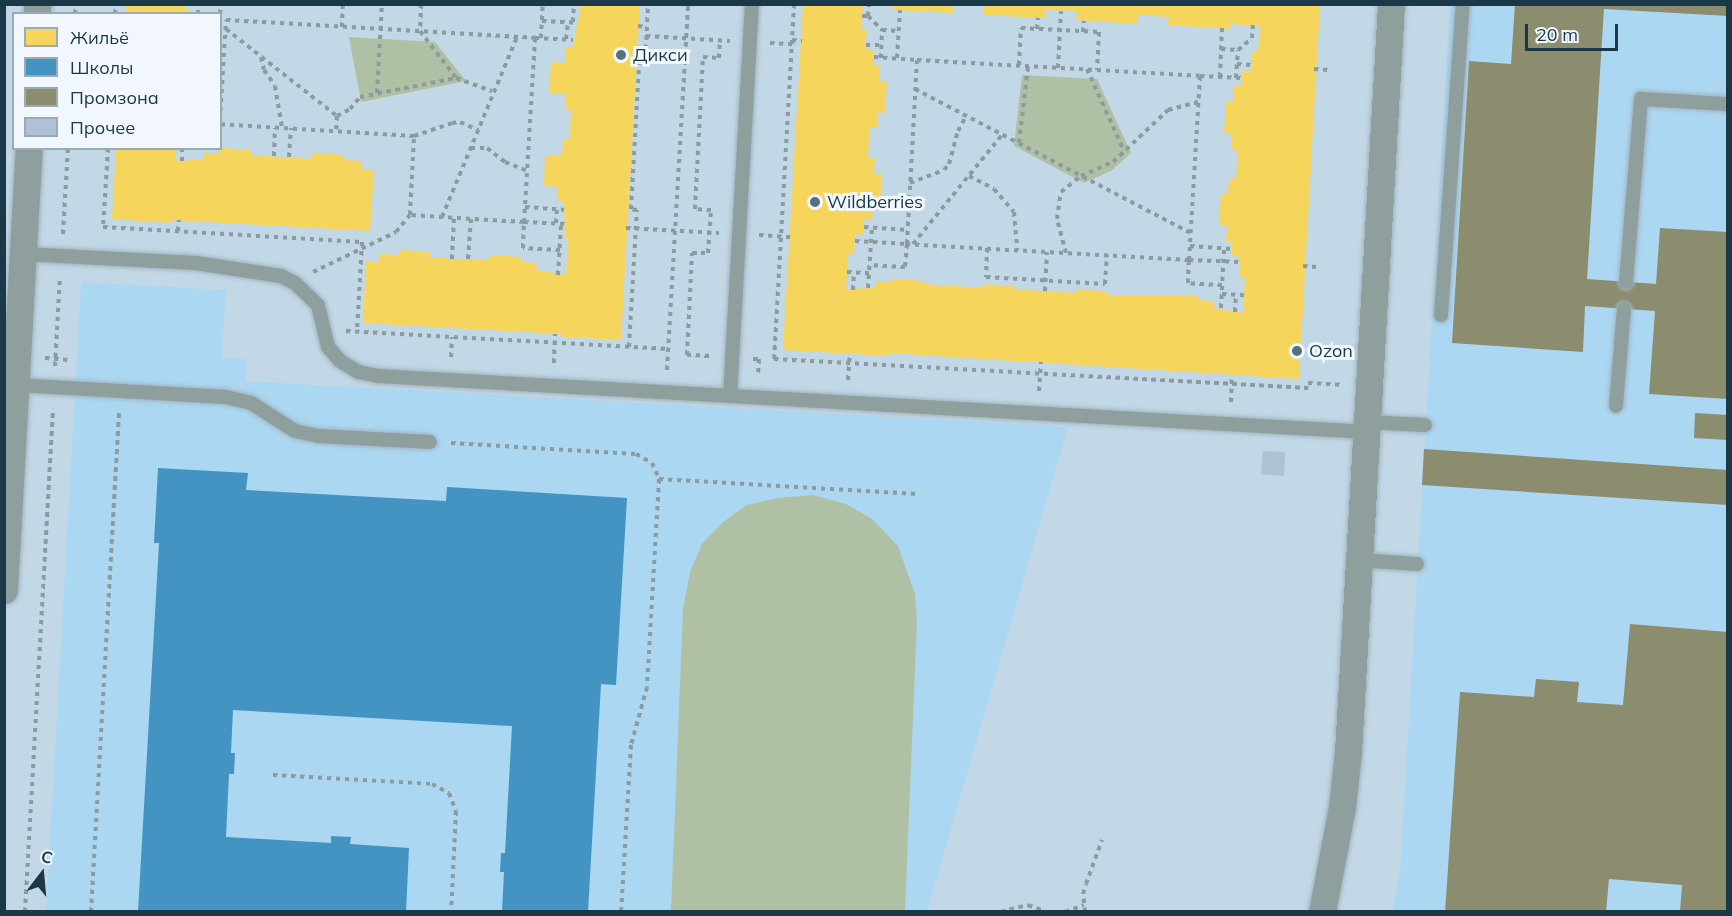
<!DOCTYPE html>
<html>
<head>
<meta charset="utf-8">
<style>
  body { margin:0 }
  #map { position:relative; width:1732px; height:916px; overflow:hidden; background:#c3d8e6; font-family:Mulish,sans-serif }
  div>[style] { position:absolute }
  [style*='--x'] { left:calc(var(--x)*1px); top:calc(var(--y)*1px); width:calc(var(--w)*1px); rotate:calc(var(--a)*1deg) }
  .built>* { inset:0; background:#acd7f2 }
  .green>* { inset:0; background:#b0c0a4 }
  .homes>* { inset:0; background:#f6d55c }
  .schools>* { inset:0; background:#4393c3 }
  .industry>* { inset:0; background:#8c8c6e }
  .building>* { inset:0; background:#afc1d4 }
  .path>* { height:4px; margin-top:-2px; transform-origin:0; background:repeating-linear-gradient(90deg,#8c9b9e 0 4.5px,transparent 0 9px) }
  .roads { filter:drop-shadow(0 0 2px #a0b4c1) drop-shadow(0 0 2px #a0b4c1) }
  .service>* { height:14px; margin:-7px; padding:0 7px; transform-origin:7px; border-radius:7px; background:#8f9f9e }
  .minor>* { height:27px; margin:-13.5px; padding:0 13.5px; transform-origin:13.5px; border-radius:13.5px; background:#8f9f9e }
  .dots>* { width:16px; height:16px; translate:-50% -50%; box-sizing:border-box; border:3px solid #f1f7fc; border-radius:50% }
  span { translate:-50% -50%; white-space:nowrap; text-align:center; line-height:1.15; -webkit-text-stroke:6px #f1f7fc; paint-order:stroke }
  .poi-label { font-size:18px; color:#1b3849 }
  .left { translate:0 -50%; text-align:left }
  .frame { position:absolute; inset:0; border:6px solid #1b3849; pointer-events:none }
  .legend { position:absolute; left:12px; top:12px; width:210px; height:138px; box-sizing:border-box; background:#f1f7fc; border:2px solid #9babb4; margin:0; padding:8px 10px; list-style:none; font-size:18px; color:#1b3849 }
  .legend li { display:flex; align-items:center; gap:12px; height:30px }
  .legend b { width:30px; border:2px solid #9babb4 }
  .north { position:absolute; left:12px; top:844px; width:60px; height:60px; -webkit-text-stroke:4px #f1f7fc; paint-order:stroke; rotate:16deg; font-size:16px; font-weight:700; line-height:24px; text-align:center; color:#1b3849 }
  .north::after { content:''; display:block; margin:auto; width:21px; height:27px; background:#1b3849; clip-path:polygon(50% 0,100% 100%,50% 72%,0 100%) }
  .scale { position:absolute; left:1525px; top:24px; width:93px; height:27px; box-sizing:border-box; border:3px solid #1b3849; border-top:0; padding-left:8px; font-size:18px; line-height:21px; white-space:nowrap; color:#1b3849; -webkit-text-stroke:4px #f1f7fc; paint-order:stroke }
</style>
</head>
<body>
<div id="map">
  <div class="built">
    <div style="clip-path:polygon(1450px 5px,1727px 5px,1727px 911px,1392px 912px,1400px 872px)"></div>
    <div style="clip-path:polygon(81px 282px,226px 290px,222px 357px,246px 359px,246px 381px,1068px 427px,927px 911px,46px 912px)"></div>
  </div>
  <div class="green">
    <div style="clip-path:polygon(349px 37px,435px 42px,466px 81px,361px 102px)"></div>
    <div style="clip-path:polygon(1022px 75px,1097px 79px,1131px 153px,1111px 171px,1084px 183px,1014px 146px)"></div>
    <div style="clip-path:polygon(813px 495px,846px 504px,872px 519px,898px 546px,915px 594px,917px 620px,905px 911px,671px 911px,683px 609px,690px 572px,702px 544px,723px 522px,747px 505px,778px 498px)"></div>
  </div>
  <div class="homes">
    <div style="clip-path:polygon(126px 4px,186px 4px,186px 10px,189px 10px,189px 14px,125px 14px)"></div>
    <div style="clip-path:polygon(581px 4px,640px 4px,621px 340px,562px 337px,562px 334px,363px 323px,366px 261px,379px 262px,379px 254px,399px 255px,399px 250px,430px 252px,430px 257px,452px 259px,490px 260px,490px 255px,521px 257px,521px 262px,537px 263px,536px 270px,566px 275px,568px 239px,565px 239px,564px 202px,557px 202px,558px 187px,544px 186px,545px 155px,562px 156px,563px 140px,570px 140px,571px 110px,565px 110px,565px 94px,549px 93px,551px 62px,565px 63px,566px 47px,573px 47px)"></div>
    <div style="clip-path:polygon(803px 4px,863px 4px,861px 29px,867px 29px,865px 49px,874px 50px,873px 65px,880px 65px,880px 81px,887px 81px,885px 113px,878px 112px,877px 128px,870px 128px,868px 157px,875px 158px,874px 174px,882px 174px,880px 205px,873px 204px,872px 220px,864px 220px,864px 235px,855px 234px,854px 255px,848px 254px,846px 289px,875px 288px,876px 281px,892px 282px,892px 279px,923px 281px,923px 284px,983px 288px,983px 284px,1014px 286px,1014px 289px,1076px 293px,1076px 290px,1082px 290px,1107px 291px,1107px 295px,1198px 296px,1198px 300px,1214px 301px,1214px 308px,1243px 313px,1245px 278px,1239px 277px,1240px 257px,1232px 256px,1232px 242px,1226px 241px,1227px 226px,1219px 225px,1221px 194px,1228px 194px,1229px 178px,1236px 179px,1238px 149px,1231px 149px,1231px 133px,1224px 133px,1226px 101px,1234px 102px,1234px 86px,1242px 86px,1242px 72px,1251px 72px,1252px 51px,1258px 52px,1260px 26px,1229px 24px,1229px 29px,1168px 25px,1169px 17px,1138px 15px,1138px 24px,1076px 20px,1077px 11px,1046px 10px,1045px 18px,984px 15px,984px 5px,1320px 5px,1299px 379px,889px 353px,889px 356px,783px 350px)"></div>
    <div style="clip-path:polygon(893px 4px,954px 4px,954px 13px,892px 10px)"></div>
    <div style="clip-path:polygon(116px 148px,176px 148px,175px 160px,182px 161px,204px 159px,204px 153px,220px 153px,221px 148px,252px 150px,251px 155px,311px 159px,312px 153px,343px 155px,343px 160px,362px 161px,362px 169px,374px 170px,370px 231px,171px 220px,171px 223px,112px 219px)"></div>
  </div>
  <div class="schools">
    <div style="clip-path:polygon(158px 468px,248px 473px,246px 490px,446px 501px,447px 487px,627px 498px,616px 685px,601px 684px,588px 912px,502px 912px,504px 872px,500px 872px,501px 853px,505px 853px,512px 726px,233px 710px,231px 753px,235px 753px,234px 774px,229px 774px,226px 837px,331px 843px,331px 836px,351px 837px,350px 844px,409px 848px,406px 912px,138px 912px,159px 543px,154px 543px)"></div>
  </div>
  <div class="industry">
    <div style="clip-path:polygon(1515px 4px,1728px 4px,1728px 16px,1604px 9px,1587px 279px,1656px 284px,1660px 228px,1728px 232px,1728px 399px,1649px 394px,1655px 311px,1585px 306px,1583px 352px,1452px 343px,1469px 61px,1511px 64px)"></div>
    <div style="clip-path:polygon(1695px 413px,1728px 415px,1728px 440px,1694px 438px)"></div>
    <div style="clip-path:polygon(1424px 449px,1728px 470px,1728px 505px,1422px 485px)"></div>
    <div style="clip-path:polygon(1630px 624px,1728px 632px,1728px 912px,1680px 912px,1682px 885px,1609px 879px,1606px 912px,1445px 912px,1460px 692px,1534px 697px,1536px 679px,1579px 682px,1577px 702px,1623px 705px)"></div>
  </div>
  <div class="building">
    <div style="clip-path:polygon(1263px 451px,1285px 452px,1284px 476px,1261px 474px)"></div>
  </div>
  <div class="path">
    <div style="--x:421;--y:4;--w:27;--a:92"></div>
    <div style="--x:420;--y:31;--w:59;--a:52.5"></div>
    <div style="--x:794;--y:4;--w:356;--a:93.2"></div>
    <div style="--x:774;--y:359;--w:535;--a:3.11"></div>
    <div style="--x:75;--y:14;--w:10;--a:-84"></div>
    <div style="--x:115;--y:14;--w:10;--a:-84"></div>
    <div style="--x:198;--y:14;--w:10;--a:-90"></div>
    <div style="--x:220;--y:14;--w:10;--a:-84"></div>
    <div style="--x:862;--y:16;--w:6;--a:0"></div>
    <div style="--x:868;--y:16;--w:20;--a:45"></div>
    <div style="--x:882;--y:30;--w:17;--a:3"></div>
    <div style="--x:868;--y:16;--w:12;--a:-85"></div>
    <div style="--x:542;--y:21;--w:35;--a:3"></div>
    <div style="--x:573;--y:22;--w:18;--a:-87"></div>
    <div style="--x:638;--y:26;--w:9;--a:6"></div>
    <div style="--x:342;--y:27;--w:23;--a:-88"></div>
    <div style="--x:226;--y:29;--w:141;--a:38.1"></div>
    <div style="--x:337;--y:116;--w:15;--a:94"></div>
    <div style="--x:1037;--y:29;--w:11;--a:-85"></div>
    <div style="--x:1083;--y:32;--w:11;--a:-85"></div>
    <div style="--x:646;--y:36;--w:84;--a:3.4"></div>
    <div style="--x:535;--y:38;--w:38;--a:3"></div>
    <div style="--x:541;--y:38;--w:34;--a:-87"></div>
    <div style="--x:566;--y:39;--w:17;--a:-83"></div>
    <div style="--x:792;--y:40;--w:10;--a:6"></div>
    <div style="--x:770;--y:43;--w:22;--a:3"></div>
    <div style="--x:866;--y:45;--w:15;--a:0"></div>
    <div style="--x:1221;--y:49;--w:17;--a:3"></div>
    <div style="--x:1238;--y:50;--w:18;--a:-41"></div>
    <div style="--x:1252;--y:38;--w:13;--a:-86"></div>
    <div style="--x:261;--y:57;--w:13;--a:77"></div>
    <div style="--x:264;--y:70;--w:19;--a:55"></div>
    <div style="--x:275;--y:86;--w:43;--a:80.5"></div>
    <div style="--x:874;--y:57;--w:43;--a:4"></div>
    <div style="--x:881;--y:58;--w:28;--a:-88"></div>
    <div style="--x:897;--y:58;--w:48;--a:-86.4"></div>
    <div style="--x:917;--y:60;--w:283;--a:3.2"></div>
    <div style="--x:1200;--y:76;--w:184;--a:93.4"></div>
    <div style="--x:1189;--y:260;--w:282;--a:-176.8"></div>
    <div style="--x:907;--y:244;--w:184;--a:-86.9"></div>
    <div style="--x:1237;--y:64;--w:14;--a:4"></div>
    <div style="--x:1019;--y:65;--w:37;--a:-87"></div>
    <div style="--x:1021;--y:28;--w:78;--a:2.9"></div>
    <div style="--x:1099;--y:32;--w:38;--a:93"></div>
    <div style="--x:1058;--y:68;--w:57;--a:-87"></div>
    <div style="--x:1087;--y:69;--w:90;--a:65.7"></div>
    <div style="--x:1314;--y:69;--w:14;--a:4"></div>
    <div style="--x:1200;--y:76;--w:42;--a:2.7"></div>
    <div style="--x:1220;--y:77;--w:49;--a:-87.7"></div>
    <div style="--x:1236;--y:78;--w:28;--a:-86"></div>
    <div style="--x:915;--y:89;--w:311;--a:27.6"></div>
    <div style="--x:377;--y:93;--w:89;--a:-86.8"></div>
    <div style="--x:337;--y:116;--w:15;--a:-28"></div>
    <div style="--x:350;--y:109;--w:16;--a:-50"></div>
    <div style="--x:360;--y:97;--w:98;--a:-11.2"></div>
    <div style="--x:456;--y:78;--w:38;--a:20"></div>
    <div style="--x:220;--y:120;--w:100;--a:-86.6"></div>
    <div style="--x:226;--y:20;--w:310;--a:3.3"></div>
    <div style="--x:535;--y:38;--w:184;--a:93.4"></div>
    <div style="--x:524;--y:222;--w:114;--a:-176.5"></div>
    <div style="--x:410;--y:215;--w:79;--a:-87.1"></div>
    <div style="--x:414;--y:136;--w:194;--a:-176.5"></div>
    <div style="--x:414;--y:136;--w:40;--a:-18.9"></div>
    <div style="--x:452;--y:123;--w:8;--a:-7"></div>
    <div style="--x:460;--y:122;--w:20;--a:24"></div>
    <div style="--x:1019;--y:143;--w:78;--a:-83.3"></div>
    <div style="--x:108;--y:148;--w:79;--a:93.6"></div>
    <div style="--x:103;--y:227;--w:259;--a:3.3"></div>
    <div style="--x:362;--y:242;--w:89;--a:93.2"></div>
    <div style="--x:471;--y:148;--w:16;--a:0"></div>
    <div style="--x:487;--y:148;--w:23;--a:38"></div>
    <div style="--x:505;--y:162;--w:24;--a:22"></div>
    <div style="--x:274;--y:156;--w:28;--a:-88"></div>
    <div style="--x:289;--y:157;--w:29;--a:-86"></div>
    <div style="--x:182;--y:161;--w:13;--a:-90"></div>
    <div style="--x:969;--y:176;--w:28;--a:27"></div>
    <div style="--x:994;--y:189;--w:30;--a:49"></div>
    <div style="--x:1014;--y:212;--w:38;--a:85"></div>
    <div style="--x:910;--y:183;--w:36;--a:-21"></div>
    <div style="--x:944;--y:170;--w:8;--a:-50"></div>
    <div style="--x:949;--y:164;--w:34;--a:-75"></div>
    <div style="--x:958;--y:131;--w:17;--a:-62"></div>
    <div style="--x:525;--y:207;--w:39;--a:4"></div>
    <div style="--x:442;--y:217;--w:195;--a:-67.4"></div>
    <div style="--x:556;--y:223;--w:14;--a:-86"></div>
    <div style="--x:864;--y:227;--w:43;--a:4"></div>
    <div style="--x:626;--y:228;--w:93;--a:3.1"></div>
    <div style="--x:178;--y:231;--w:11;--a:-85"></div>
    <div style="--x:63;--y:234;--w:86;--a:-86.7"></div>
    <div style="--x:759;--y:235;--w:32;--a:4"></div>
    <div style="--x:855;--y:241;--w:52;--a:3.3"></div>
    <div style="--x:907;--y:244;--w:23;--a:95"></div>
    <div style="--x:905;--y:267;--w:36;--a:-177"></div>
    <div style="--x:913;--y:244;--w:141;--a:-50.8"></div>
    <div style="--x:1190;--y:246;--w:42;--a:4.1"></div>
    <div style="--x:987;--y:248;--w:29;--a:92"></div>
    <div style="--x:986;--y:277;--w:119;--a:3.4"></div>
    <div style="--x:1105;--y:284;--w:29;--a:-86"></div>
    <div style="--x:560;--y:250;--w:37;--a:-177"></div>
    <div style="--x:523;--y:248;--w:26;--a:-88"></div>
    <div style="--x:524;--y:222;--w:42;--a:2.7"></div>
    <div style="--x:1066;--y:253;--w:35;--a:-105"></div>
    <div style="--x:1057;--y:219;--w:27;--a:-82"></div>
    <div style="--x:1061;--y:192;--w:26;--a:-39"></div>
    <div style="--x:1081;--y:176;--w:35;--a:-24"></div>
    <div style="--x:1113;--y:162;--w:76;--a:-43.4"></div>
    <div style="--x:1168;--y:110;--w:31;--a:-15"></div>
    <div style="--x:452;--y:259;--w:41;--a:-87.2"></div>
    <div style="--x:468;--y:259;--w:40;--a:-85.7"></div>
    <div style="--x:1303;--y:266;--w:13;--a:4"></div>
    <div style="--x:313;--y:272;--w:92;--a:-25.7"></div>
    <div style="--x:396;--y:232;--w:22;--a:-51"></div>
    <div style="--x:847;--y:272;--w:22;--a:3"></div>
    <div style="--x:558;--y:275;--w:51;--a:-86.6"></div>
    <div style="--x:1222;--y:285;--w:34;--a:-177"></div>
    <div style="--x:1188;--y:283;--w:23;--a:-88"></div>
    <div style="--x:1189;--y:260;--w:51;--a:2.2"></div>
    <div style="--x:868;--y:288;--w:60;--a:-86.2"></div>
    <div style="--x:853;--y:290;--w:18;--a:-87"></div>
    <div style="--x:1045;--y:291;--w:39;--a:-87"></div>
    <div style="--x:1222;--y:294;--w:22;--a:3"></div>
    <div style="--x:1221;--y:308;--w:59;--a:-87.1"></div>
    <div style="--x:1235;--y:312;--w:17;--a:-87"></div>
    <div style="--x:346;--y:331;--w:324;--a:3.2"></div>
    <div style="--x:629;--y:347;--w:137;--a:-86.7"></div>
    <div style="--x:637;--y:210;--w:6;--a:-171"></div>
    <div style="--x:631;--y:209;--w:160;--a:-86.8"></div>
    <div style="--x:640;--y:49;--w:6;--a:0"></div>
    <div style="--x:646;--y:49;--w:45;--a:-87.5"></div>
    <div style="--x:709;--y:356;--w:22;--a:-177"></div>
    <div style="--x:687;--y:355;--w:102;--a:-87.2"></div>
    <div style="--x:692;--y:253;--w:16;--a:0"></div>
    <div style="--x:708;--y:253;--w:43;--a:-86"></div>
    <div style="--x:711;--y:210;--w:16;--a:-176"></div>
    <div style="--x:695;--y:209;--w:152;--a:-87"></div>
    <div style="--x:703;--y:57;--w:16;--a:4"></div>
    <div style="--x:719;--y:58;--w:18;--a:-87"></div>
    <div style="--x:451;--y:357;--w:20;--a:-87"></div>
    <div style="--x:45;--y:358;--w:24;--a:5"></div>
    <div style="--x:753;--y:359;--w:6;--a:0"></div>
    <div style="--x:759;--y:359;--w:16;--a:94"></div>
    <div style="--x:554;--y:363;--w:29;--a:-88"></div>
    <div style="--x:55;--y:366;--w:89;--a:-86.8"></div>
    <div style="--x:667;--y:370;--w:367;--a:-86.7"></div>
    <div style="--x:848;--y:380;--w:26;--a:-86"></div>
    <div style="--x:1308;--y:383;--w:34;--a:3"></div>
    <div style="--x:1039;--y:391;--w:29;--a:-86"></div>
    <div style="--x:1231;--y:402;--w:26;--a:-88"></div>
    <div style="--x:451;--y:443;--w:185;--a:3.4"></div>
    <div style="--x:636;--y:454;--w:18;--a:29"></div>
    <div style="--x:652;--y:463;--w:17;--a:66"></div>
    <div style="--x:659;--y:479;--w:208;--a:93.3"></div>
    <div style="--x:647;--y:687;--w:60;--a:105.4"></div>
    <div style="--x:631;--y:745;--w:167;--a:93.4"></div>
    <div style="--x:659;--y:479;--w:259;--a:3.3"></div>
    <div style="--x:273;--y:775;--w:159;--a:3.2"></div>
    <div style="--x:432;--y:784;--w:19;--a:28"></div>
    <div style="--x:449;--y:793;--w:19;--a:69"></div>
    <div style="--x:456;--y:811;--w:101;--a:92.8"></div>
    <div style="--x:25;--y:912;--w:504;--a:-86.81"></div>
    <div style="--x:91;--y:912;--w:501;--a:-86.79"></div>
    <div style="--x:1001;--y:912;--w:28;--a:-15"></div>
    <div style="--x:1028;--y:905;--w:20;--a:20"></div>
    <div style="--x:1065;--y:912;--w:20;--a:-20"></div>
    <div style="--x:1085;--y:912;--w:18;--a:-96"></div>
    <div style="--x:1083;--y:894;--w:10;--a:-73"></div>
    <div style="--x:1086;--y:884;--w:47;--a:-70"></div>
  </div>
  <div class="roads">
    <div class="service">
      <div style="--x:23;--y:254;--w:173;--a:3"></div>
      <div style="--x:196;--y:263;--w:86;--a:8.7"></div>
      <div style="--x:281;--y:276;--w:16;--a:27"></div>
      <div style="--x:295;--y:283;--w:32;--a:44"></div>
      <div style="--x:318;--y:305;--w:43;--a:76.6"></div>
      <div style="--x:328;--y:347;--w:18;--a:49"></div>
      <div style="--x:340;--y:361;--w:21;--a:31"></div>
      <div style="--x:358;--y:372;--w:20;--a:11"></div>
      <div style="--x:378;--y:376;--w:991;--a:3.24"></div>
      <div style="--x:1626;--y:282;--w:184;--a:-85.3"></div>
      <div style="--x:1641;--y:99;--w:87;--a:3.3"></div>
      <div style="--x:1441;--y:315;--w:312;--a:-86"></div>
      <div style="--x:16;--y:385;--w:210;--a:3.3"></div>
      <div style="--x:226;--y:397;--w:26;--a:13"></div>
      <div style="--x:251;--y:403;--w:52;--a:32.5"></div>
      <div style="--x:295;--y:431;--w:24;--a:12"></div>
      <div style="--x:318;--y:436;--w:112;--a:3.1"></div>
      <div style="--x:730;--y:396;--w:393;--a:-86.8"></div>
      <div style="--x:1616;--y:406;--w:97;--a:-85.3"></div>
      <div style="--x:1367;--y:422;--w:58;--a:3"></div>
      <div style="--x:1359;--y:560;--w:58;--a:3.9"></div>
    </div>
    <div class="minor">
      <div style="--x:37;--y:14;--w:10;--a:-90"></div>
      <div style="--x:4;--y:590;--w:443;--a:-86.8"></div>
      <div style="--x:1322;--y:912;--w:107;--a:-79.2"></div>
      <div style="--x:1342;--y:807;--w:55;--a:-83.8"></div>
      <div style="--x:1348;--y:752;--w:749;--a:-86.71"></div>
    </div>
  </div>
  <div class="dots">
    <div style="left:621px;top:55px;background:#567080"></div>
    <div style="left:815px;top:202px;background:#567080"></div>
    <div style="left:1297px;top:351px;background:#567080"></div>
  </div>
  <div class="poi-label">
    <span class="left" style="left:633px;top:55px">Дикси</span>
    <span class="left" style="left:827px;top:202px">Wildberries</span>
    <span class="left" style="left:1309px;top:351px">Ozon</span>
  </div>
  <div class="frame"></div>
  <ul class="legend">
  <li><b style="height:16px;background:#f6d55c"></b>Жильё</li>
  <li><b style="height:16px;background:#4393c3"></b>Школы</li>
  <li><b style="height:16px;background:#8c8c6e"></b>Промзона</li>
  <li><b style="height:16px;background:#afc1d4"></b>Прочее</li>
  </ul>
  <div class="north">С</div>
  <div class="scale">20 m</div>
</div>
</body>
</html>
